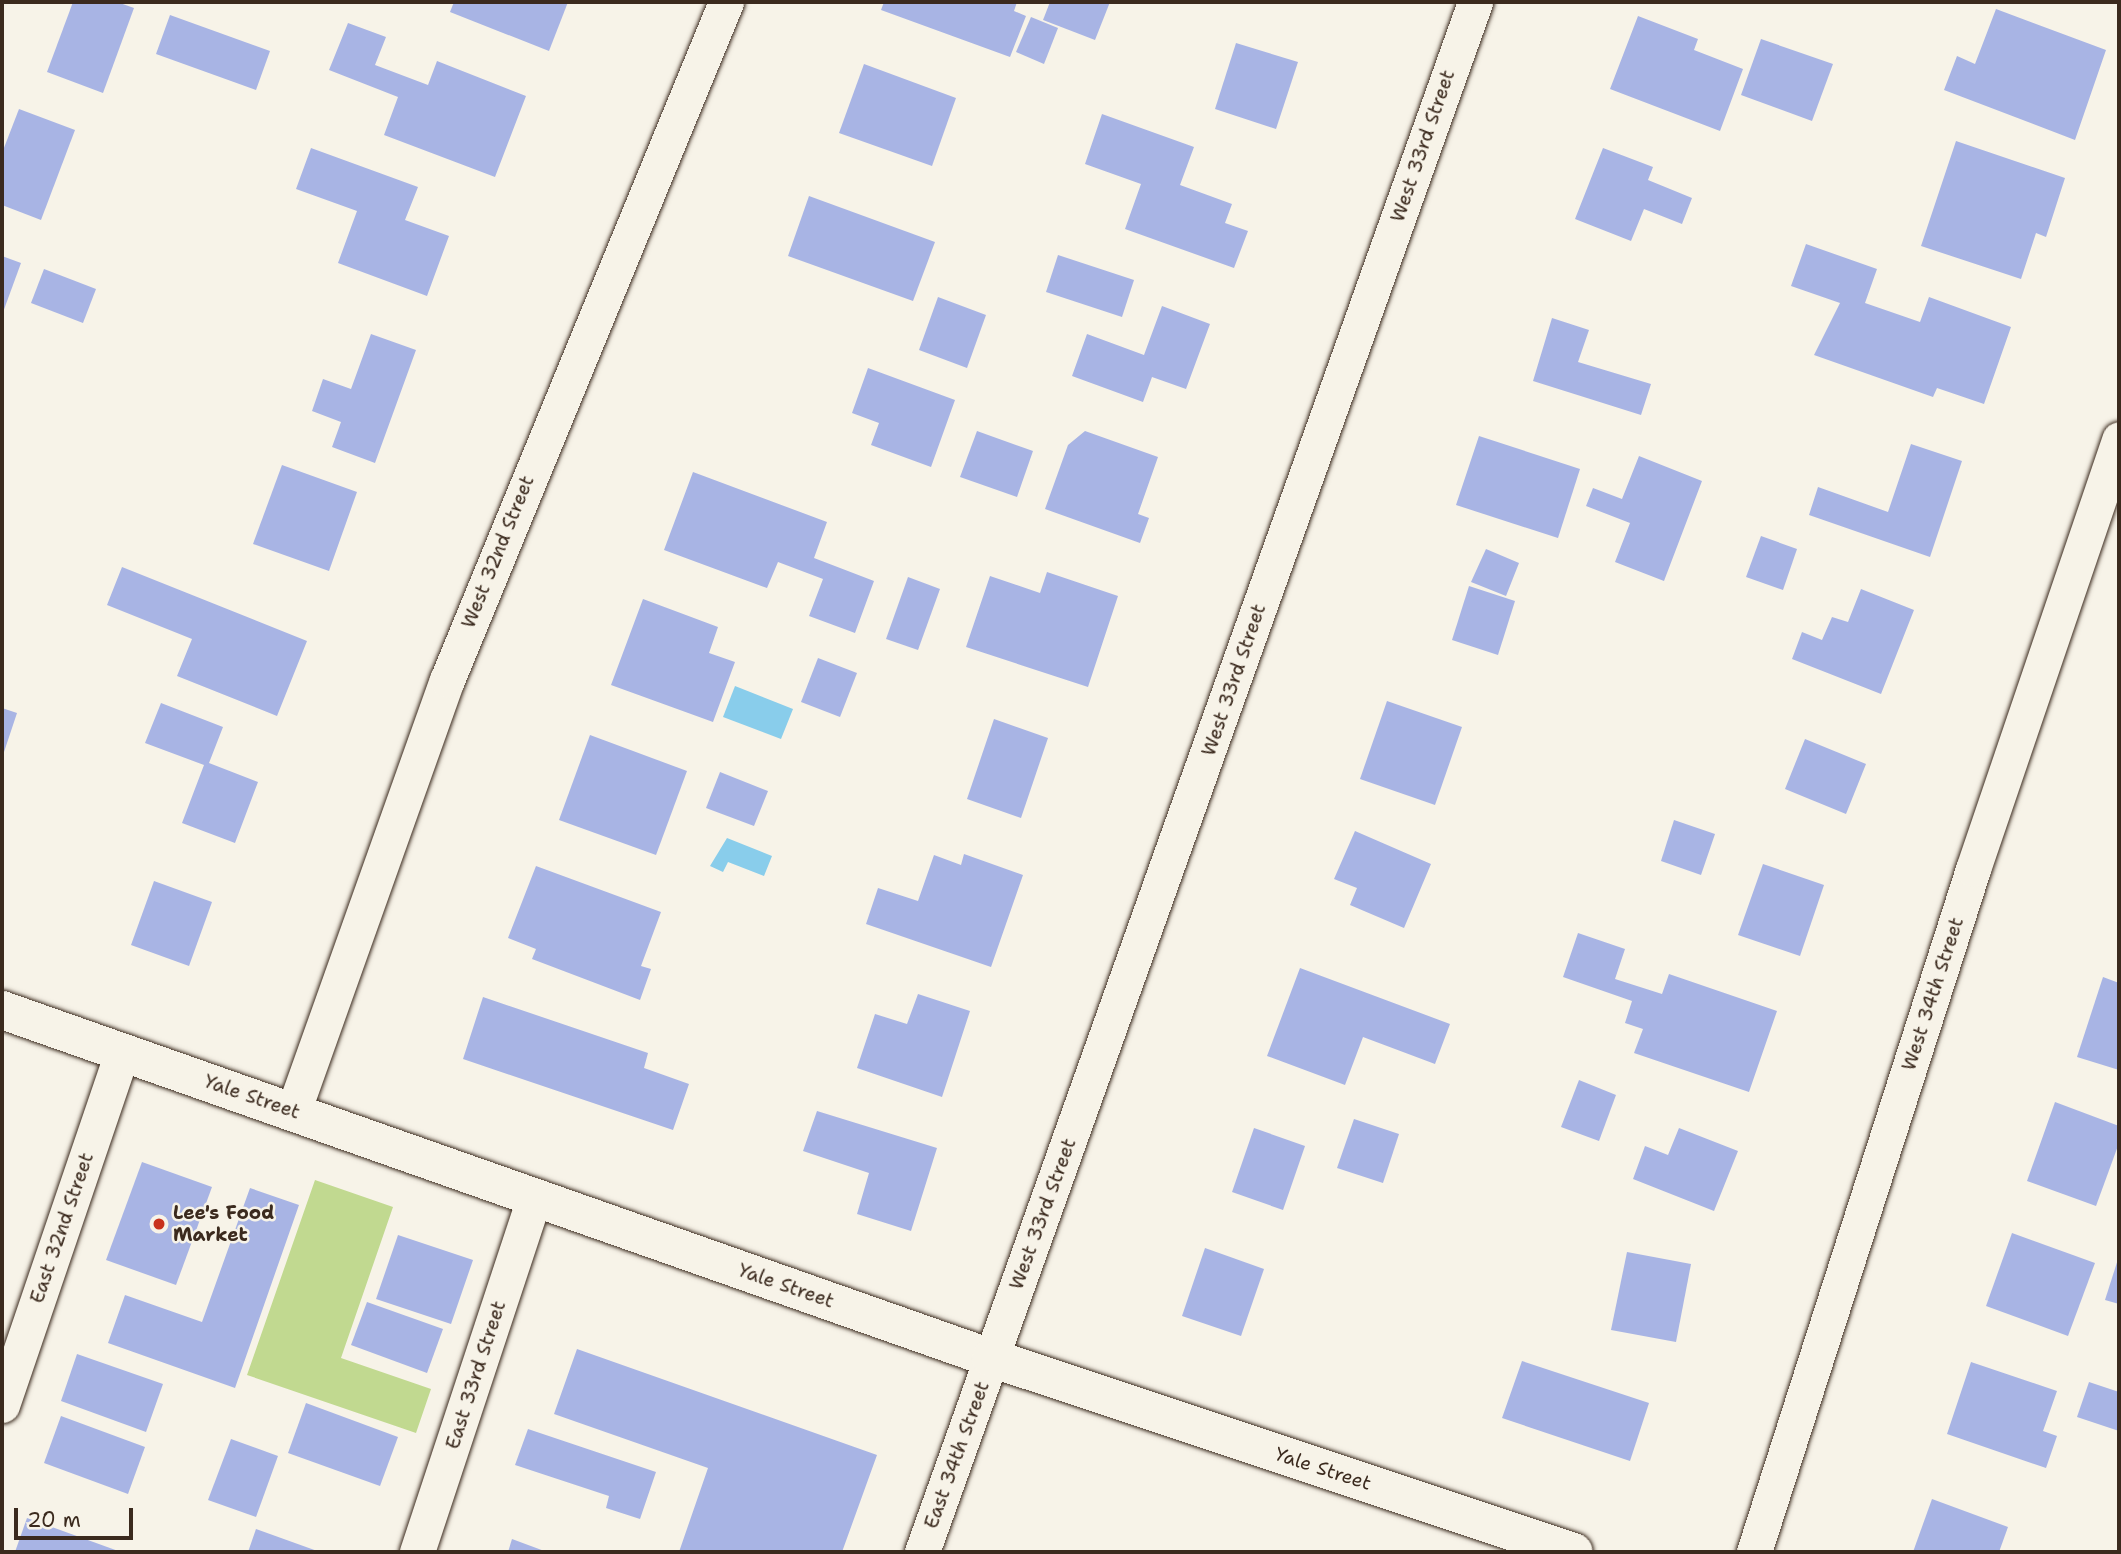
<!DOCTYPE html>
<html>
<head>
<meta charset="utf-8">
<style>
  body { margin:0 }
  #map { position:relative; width:2121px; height:1554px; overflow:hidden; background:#f7f3e8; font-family:"Shantell Sans",sans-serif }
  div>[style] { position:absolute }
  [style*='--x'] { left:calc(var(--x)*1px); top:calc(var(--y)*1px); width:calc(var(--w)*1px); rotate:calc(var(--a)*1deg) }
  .green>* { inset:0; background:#c1d990 }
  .water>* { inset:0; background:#89cdeb }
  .building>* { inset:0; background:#a8b4e4 }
  .roads { filter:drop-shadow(0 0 2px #3b2a1e) drop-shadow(0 0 2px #3b2a1e) }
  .minor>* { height:35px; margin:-17.5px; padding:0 17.5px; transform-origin:17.5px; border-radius:17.5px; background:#f7f3e8 }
  .secondary>* { height:38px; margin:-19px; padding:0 19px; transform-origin:19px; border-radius:19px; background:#f7f3e8 }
  .dots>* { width:19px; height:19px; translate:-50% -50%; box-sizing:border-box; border:4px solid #f7f3e8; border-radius:50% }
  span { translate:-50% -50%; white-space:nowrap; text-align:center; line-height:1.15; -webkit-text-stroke:5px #f7f3e8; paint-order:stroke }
  .street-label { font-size:19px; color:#3b2a1e }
  .poi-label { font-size:19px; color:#3b2a1e; font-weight:700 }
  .left { translate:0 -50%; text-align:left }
  .frame { position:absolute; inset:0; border:4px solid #3b2a1e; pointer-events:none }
  .scale { position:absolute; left:14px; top:1508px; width:119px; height:32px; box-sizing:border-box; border:4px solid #3b2a1e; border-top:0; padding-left:9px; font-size:21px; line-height:24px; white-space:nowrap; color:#3b2a1e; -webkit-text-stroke:5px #f7f3e8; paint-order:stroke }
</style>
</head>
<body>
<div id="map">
  <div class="green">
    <div style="clip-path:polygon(315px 1180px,393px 1207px,341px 1358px,431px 1389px,416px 1433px,247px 1375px)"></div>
  </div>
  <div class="water">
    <div style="clip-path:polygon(735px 686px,793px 709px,781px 739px,723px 717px)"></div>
    <div style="clip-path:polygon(727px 838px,772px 856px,764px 876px,728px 862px,723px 872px,710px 866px)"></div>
  </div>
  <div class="building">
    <div style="clip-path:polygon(73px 2px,117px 2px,134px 8px,103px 93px,47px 72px)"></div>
    <div style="clip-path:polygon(454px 2px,568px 2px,549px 51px,450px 12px)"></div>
    <div style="clip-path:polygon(884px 2px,1017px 2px,1014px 11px,1026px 16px,1010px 57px,881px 10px)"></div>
    <div style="clip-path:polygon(1050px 2px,1110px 2px,1095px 40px,1043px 20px)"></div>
    <div style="clip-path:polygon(1996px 9px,2106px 50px,2075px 140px,1944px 90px,1957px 56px,1975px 64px)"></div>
    <div style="clip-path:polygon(170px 15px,270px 51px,256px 90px,156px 54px)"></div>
    <div style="clip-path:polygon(1638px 16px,1698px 39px,1694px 50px,1743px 69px,1720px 131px,1610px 89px)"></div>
    <div style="clip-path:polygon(1031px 17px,1058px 28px,1044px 64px,1016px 52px)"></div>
    <div style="clip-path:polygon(348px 23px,386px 37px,375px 65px,428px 85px,437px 61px,526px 96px,495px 177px,384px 135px,398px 97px,329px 70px)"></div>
    <div style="clip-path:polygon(1761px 39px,1833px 64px,1812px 121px,1741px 95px)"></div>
    <div style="clip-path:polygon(1236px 43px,1298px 62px,1276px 129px,1215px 109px)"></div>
    <div style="clip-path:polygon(864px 64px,956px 98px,932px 166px,839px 133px)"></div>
    <div style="clip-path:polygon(19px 109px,75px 130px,41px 220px,2px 205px,2px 153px)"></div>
    <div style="clip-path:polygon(1102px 114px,1194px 147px,1180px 185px,1232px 204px,1225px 223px,1248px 231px,1234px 268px,1125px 229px,1141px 184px,1085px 164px)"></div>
    <div style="clip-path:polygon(1956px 141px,2065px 178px,2046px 237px,2036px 233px,2021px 279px,1921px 246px)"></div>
    <div style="clip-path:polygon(311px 148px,418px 187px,405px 220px,449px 236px,427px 296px,338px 263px,357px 211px,296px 189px)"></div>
    <div style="clip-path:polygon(1603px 148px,1653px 167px,1648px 180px,1692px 198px,1682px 224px,1644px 209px,1631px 241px,1575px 219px)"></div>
    <div style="clip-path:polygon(809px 196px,935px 242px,913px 301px,788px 256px)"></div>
    <div style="clip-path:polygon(1806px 244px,1877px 269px,1865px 303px,1920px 322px,1929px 297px,2011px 327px,1984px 404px,1937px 388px,1933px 397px,1814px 355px,1840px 303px,1791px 286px)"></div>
    <div style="clip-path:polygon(1058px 255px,1134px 280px,1122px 317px,1046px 292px)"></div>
    <div style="clip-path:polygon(2px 256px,21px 263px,2px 315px)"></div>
    <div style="clip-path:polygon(44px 269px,96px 289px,83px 323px,31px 303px)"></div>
    <div style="clip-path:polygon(938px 297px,986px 315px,967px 368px,919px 350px)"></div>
    <div style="clip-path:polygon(1162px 306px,1210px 324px,1186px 389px,1152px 377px,1143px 402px,1072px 376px,1087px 334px,1144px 355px)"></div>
    <div style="clip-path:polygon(1552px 318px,1589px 330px,1578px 362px,1651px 384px,1641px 415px,1533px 381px)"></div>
    <div style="clip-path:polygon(371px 334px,416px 350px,375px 463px,332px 447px,341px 422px,312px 411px,323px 379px,351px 389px)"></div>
    <div style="clip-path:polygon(868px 368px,955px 400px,931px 467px,871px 445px,879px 423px,852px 413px)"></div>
    <div style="clip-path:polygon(977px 431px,1033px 451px,1017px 497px,960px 477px)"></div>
    <div style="clip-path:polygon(1085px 431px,1158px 457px,1138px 514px,1149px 518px,1140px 543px,1045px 509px,1068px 445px)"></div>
    <div style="clip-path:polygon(1479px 436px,1580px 469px,1558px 538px,1456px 505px)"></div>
    <div style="clip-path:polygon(1911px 444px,1962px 461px,1930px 557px,1809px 515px,1818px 487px,1888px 512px)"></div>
    <div style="clip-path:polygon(1639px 456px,1702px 481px,1664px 581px,1615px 562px,1630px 523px,1586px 506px,1593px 488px,1622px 499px)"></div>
    <div style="clip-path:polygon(282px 465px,357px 492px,329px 571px,253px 544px)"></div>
    <div style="clip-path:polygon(693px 472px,827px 522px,814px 558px,874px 581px,855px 633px,809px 616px,823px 579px,778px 562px,767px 588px,664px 550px)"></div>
    <div style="clip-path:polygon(1761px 536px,1797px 549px,1783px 590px,1746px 577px)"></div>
    <div style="clip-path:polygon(1486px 549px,1519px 563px,1506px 596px,1471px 582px)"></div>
    <div style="clip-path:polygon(122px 567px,307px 641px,277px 716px,177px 676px,192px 639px,107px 605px)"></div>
    <div style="clip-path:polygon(1047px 572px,1118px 596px,1088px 687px,966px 647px,990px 576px,1040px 593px)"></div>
    <div style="clip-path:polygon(908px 577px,940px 589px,918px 650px,886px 639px)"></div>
    <div style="clip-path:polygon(1469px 586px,1515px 601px,1498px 655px,1452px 640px)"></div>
    <div style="clip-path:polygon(1861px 589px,1914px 610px,1881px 694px,1792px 659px,1802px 632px,1822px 640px,1832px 617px,1848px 622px)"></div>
    <div style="clip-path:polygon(643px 599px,718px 627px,709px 653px,735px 662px,713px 722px,611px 685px)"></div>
    <div style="clip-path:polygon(818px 658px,857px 673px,840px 717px,801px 702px)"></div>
    <div style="clip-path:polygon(1387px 701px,1462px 727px,1435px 805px,1360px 779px)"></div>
    <div style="clip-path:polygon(161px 703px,223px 727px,209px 763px,258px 782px,235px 843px,182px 823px,204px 765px,145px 743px)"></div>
    <div style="clip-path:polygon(2px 708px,17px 713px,2px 758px)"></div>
    <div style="clip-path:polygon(994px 719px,1048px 738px,1021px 818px,967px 799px)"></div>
    <div style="clip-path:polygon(590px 735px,687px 771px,656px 855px,559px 820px)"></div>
    <div style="clip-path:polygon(1805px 739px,1866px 764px,1846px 814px,1785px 789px)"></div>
    <div style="clip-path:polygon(720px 772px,768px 791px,754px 826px,706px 808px)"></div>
    <div style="clip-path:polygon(1674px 820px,1715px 834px,1701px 875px,1661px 861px)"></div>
    <div style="clip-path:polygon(1355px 831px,1431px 864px,1404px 928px,1350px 905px,1357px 888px,1334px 879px)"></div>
    <div style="clip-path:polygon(964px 854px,1023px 875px,991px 967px,866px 924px,878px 888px,918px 901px,934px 855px,961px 865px)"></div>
    <div style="clip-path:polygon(1763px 864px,1824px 885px,1800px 956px,1738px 935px)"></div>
    <div style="clip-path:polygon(536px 866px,661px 912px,641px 966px,651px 969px,640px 1000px,532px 959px,536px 949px,508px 938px)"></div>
    <div style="clip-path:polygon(154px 881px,212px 902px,189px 966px,131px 945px)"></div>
    <div style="clip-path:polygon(1578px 933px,1625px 949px,1615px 979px,1662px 994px,1669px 974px,1777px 1011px,1749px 1092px,1634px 1053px,1643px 1029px,1625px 1023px,1632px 1001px,1563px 977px)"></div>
    <div style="clip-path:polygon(1300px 968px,1450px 1024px,1435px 1064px,1363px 1037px,1345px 1085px,1267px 1056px)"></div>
    <div style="clip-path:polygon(2103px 977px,2119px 983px,2119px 1070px,2077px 1057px)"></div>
    <div style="clip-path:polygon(918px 994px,970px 1011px,942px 1097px,857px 1068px,875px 1014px,907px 1024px)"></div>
    <div style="clip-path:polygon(483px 997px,648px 1053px,644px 1068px,689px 1084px,673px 1130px,463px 1059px)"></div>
    <div style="clip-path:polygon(1579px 1080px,1616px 1095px,1599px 1141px,1561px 1127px)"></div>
    <div style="clip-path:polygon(2055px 1102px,2119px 1126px,2119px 1143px,2096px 1206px,2027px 1181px)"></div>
    <div style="clip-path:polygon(817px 1111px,937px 1148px,911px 1231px,857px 1214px,869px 1173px,803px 1151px)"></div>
    <div style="clip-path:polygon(1354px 1119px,1399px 1134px,1383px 1183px,1337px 1168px)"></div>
    <div style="clip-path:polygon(1254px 1128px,1305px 1146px,1283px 1210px,1232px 1192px)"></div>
    <div style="clip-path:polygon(1679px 1128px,1738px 1151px,1714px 1211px,1633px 1179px,1645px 1146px,1668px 1155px)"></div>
    <div style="clip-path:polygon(142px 1162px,212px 1187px,176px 1285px,106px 1260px)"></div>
    <div style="clip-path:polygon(250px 1188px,299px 1205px,235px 1388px,108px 1343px,125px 1295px,202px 1322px)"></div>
    <div style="clip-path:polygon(2012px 1233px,2095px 1263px,2068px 1336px,1986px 1306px)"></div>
    <div style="clip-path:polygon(398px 1235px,473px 1260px,451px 1324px,376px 1299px)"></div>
    <div style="clip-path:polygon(1205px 1248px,1264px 1269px,1241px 1336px,1182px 1316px)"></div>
    <div style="clip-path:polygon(1627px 1252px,1691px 1264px,1676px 1342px,1611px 1330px)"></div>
    <div style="clip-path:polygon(2119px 1256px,2119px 1304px,2105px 1300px)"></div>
    <div style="clip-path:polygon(367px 1302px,443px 1329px,427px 1373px,351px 1345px)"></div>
    <div style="clip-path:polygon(577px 1349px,877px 1455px,842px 1552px,679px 1552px,708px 1468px,554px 1414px)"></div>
    <div style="clip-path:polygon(77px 1354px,163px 1384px,146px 1432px,61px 1401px)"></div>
    <div style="clip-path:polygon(1522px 1361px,1649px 1403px,1630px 1461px,1502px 1418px)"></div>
    <div style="clip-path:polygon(1971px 1362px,2057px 1391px,2043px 1431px,2057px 1436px,2046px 1468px,1947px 1434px)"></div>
    <div style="clip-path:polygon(2089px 1382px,2119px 1392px,2119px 1431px,2077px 1417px)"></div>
    <div style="clip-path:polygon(306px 1403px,398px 1437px,380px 1486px,288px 1453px)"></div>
    <div style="clip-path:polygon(61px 1416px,145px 1447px,128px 1494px,44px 1463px)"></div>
    <div style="clip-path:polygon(528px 1429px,656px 1472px,640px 1519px,606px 1508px,609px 1496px,515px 1465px)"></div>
    <div style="clip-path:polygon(231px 1439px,278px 1456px,256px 1517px,208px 1500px)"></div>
    <div style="clip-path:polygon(1932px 1499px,2008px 1527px,1999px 1552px,1913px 1552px)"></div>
    <div style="clip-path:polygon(27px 1518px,121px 1552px,15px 1552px)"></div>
    <div style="clip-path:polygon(256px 1529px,320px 1552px,248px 1552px)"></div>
    <div style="clip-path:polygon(512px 1539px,547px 1552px,508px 1552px)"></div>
  </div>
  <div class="roads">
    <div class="minor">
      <div style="--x:293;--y:1112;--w:459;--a:-70.4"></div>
      <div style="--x:447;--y:680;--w:733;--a:-67.63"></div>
      <div style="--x:2;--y:1405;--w:373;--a:-71.2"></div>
      <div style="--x:417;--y:1552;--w:373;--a:-71.7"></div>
      <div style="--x:922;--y:1552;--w:1646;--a:-70.36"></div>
      <div style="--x:1754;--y:1552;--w:717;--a:-72.22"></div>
      <div style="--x:1973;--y:869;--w:454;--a:-71.2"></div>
    </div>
    <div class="secondary">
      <div style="--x:2;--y:1010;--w:1048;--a:19.39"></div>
      <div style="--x:991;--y:1358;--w:614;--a:18.41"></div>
    </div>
  </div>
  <div class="dots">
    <div style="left:159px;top:1224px;background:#c8321e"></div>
  </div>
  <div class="street-label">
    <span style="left:1423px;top:146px;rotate:-71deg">West 33rd Street</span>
    <span style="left:498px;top:552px;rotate:-68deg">West 32nd Street</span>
    <span style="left:1234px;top:680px;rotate:-71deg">West 33rd Street</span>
    <span style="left:1933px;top:994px;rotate:-72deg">West 34th Street</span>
    <span style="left:252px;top:1097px;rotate:19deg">Yale Street</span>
    <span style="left:1043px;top:1214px;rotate:-70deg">West 33rd Street</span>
    <span style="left:62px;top:1228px;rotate:-71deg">East 32nd Street</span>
    <span style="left:786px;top:1286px;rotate:19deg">Yale Street</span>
    <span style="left:476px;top:1375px;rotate:-72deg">East 33rd Street</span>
    <span style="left:957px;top:1455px;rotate:-70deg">East 34th Street</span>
    <span style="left:1323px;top:1469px;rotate:18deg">Yale Street</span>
  </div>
  <div class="poi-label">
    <span class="left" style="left:173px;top:1224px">Lee's Food<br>Market</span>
  </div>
  <div class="frame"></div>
  <div class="scale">20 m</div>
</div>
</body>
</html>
